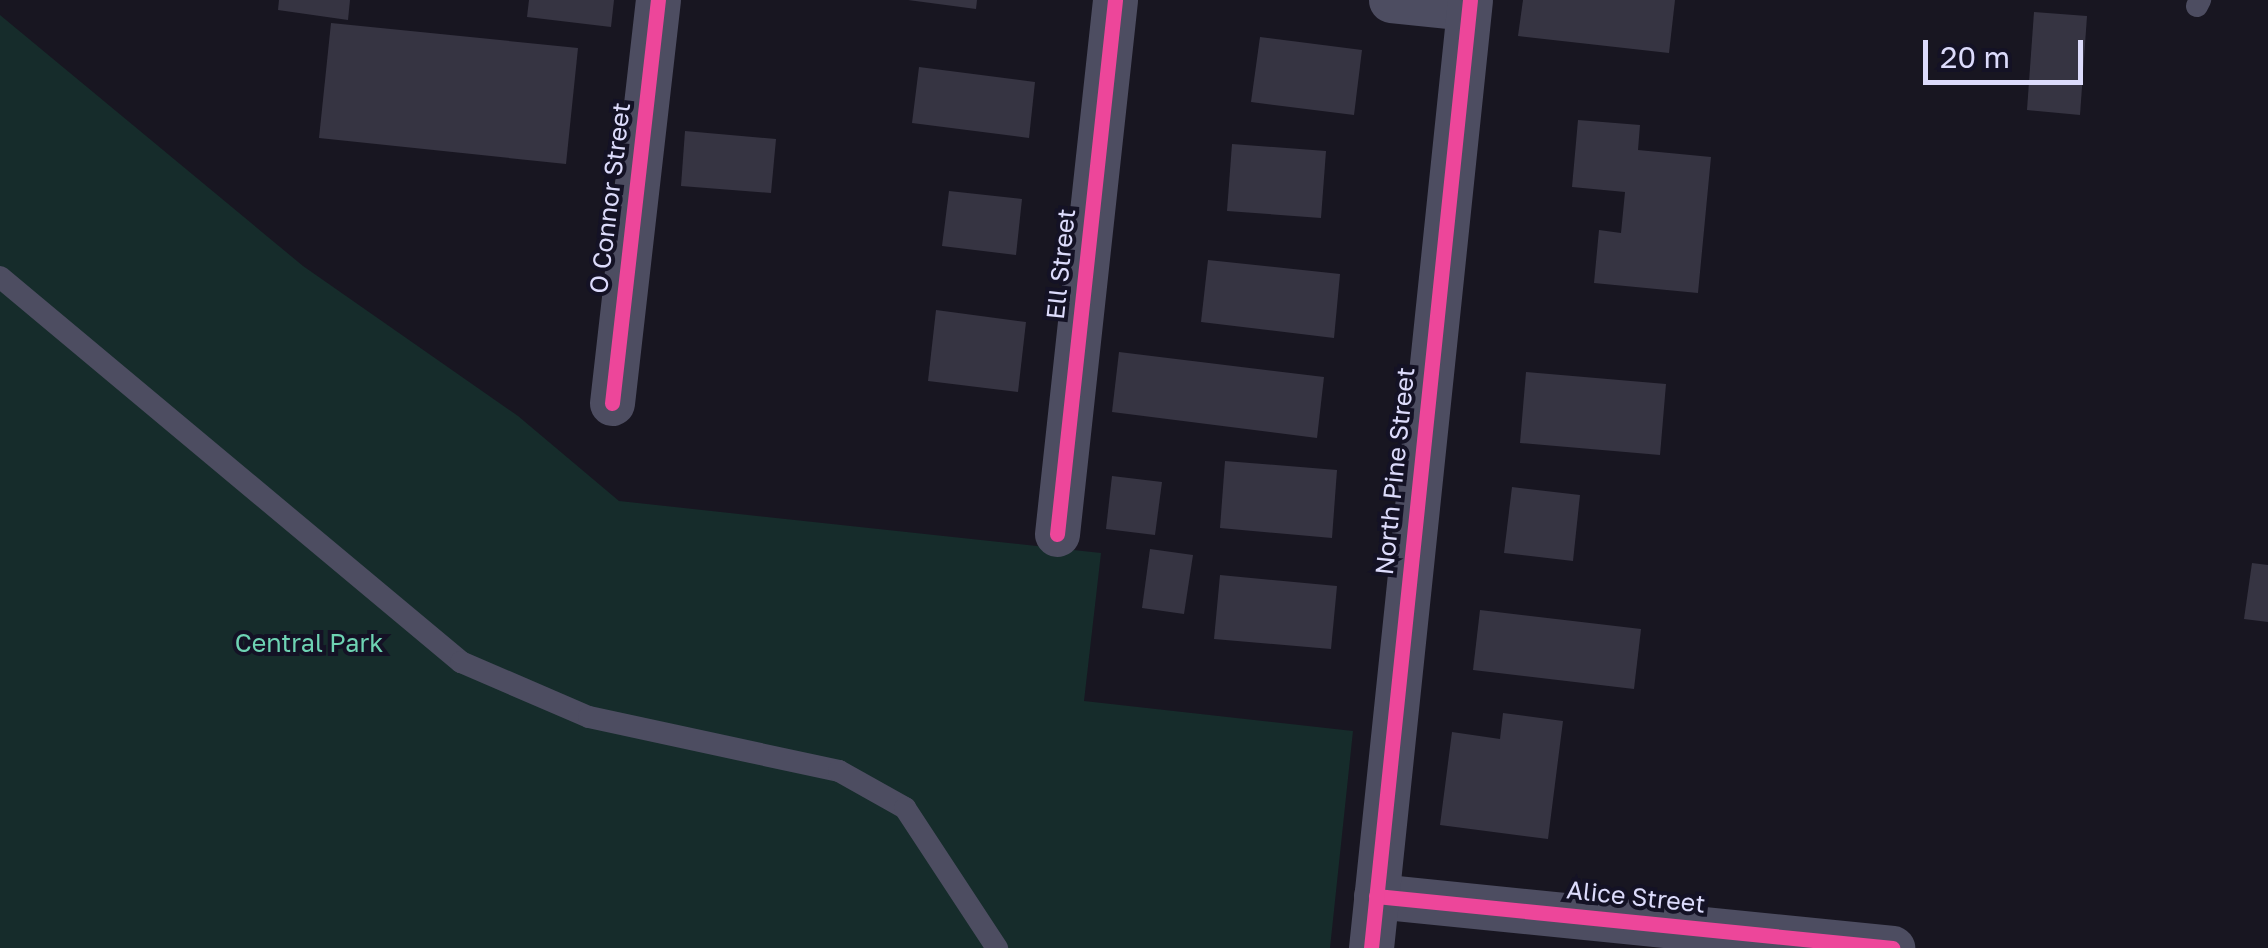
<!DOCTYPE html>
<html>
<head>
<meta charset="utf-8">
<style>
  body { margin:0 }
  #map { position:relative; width:2268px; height:948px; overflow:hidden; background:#181621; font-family:"Golos Text",sans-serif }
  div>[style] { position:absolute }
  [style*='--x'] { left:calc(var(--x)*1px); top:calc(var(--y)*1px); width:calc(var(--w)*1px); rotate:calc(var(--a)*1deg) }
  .green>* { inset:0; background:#162c2b }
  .building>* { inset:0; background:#363442 }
  .service>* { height:22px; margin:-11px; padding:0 11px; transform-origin:11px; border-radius:11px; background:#4d4d61 }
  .minor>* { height:45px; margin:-22.5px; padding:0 22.5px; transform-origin:22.5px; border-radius:22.5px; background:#4d4d61 }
  .cycleway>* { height:15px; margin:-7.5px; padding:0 7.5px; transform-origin:7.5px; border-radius:7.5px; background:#ed469a }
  span { translate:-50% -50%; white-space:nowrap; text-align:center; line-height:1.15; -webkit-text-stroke:8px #141225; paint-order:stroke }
  .street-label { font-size:25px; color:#dcdbfb }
  .park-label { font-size:25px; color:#6ed3b3 }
  .scale { position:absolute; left:1923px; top:40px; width:160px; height:45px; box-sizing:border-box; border:5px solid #dcdbfb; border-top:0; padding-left:12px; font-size:30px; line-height:35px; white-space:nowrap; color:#dcdbfb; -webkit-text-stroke:8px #141225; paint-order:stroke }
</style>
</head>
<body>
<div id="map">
  <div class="green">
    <div style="clip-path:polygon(0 15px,303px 266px,518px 416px,619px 501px,1101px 553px,1084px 701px,1353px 731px,1330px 948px,0 948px)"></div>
  </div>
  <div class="building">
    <div style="clip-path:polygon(279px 0,350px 0,348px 20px,278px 10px)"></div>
    <div style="clip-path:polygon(529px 0,614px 0,611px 27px,527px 17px)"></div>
    <div style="clip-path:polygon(908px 0,977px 0,976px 9px)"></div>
    <div style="clip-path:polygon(1523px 0,1675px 0,1669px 53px,1518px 36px)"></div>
    <div style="clip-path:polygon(2034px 12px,2087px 16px,2080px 115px,2027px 110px)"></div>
    <div style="clip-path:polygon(331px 23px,578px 48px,566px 164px,319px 138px)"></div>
    <div style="clip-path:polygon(1260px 37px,1362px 50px,1354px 115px,1251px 102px)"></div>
    <div style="clip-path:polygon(919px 67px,1035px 82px,1029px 138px,912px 123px)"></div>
    <div style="clip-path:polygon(1578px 120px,1640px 125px,1638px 150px,1711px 157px,1698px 293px,1594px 283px,1599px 230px,1621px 233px,1625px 192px,1572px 187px)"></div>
    <div style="clip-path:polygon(685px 131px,776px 139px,771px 193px,681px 186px)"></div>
    <div style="clip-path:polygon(1232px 144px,1326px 151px,1321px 218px,1227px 211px)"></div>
    <div style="clip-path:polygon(949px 191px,1022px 199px,1016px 255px,942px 246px)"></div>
    <div style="clip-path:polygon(1208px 260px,1340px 274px,1334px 338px,1201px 322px)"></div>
    <div style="clip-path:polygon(936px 310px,1026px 322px,1018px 392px,928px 381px)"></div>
    <div style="clip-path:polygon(1119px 352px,1324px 377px,1317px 438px,1112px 412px)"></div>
    <div style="clip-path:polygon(1526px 372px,1666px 384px,1660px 455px,1520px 443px)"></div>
    <div style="clip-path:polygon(1225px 461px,1337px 470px,1332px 538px,1220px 528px)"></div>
    <div style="clip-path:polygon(1112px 476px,1162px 482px,1155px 535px,1106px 529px)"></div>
    <div style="clip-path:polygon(1512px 487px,1580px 495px,1573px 561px,1504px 553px)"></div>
    <div style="clip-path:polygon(1150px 549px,1193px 555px,1184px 614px,1142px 608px)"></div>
    <div style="clip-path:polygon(2252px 563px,2268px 565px,2268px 622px,2244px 619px)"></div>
    <div style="clip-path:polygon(1220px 575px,1337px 586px,1331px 649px,1214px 639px)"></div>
    <div style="clip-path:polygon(1480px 610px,1641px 629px,1634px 689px,1473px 670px)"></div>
    <div style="clip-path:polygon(1503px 713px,1563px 721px,1548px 839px,1440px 825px,1452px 732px,1500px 739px)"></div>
  </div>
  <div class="service">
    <div style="--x:2197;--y:6;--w:7;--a:-63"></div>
    <div style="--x:0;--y:277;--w:601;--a:39.87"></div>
    <div style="--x:461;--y:662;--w:139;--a:23.3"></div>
    <div style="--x:589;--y:717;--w:256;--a:12.2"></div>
    <div style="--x:839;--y:771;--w:76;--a:29.3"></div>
    <div style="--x:905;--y:808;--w:168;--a:56.7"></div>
  </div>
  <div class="minor">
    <div style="--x:1391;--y:0;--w:78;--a:5.9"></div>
    <div style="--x:612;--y:403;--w:406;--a:-83.5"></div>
    <div style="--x:1057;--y:534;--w:537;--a:-83.8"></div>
    <div style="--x:1376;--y:896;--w:519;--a:5.75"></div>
    <div style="--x:1371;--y:948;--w:953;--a:-84.04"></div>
  </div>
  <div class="cycleway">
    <div style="--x:612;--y:403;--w:406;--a:-83.5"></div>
    <div style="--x:1057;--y:534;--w:537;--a:-83.8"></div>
    <div style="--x:1376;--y:896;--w:519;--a:5.75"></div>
    <div style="--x:1371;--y:948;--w:953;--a:-84.04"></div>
  </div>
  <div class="street-label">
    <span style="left:610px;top:198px;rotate:-83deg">O Connor Street</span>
    <span style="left:1061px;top:264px;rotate:-84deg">Ell Street</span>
    <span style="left:1395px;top:471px;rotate:-84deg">North Pine Street</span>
    <span style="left:1636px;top:897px;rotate:6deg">Alice Street</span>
  </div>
  <div class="park-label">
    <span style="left:309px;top:643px">Central Park</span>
  </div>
  <div class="scale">20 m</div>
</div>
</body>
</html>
